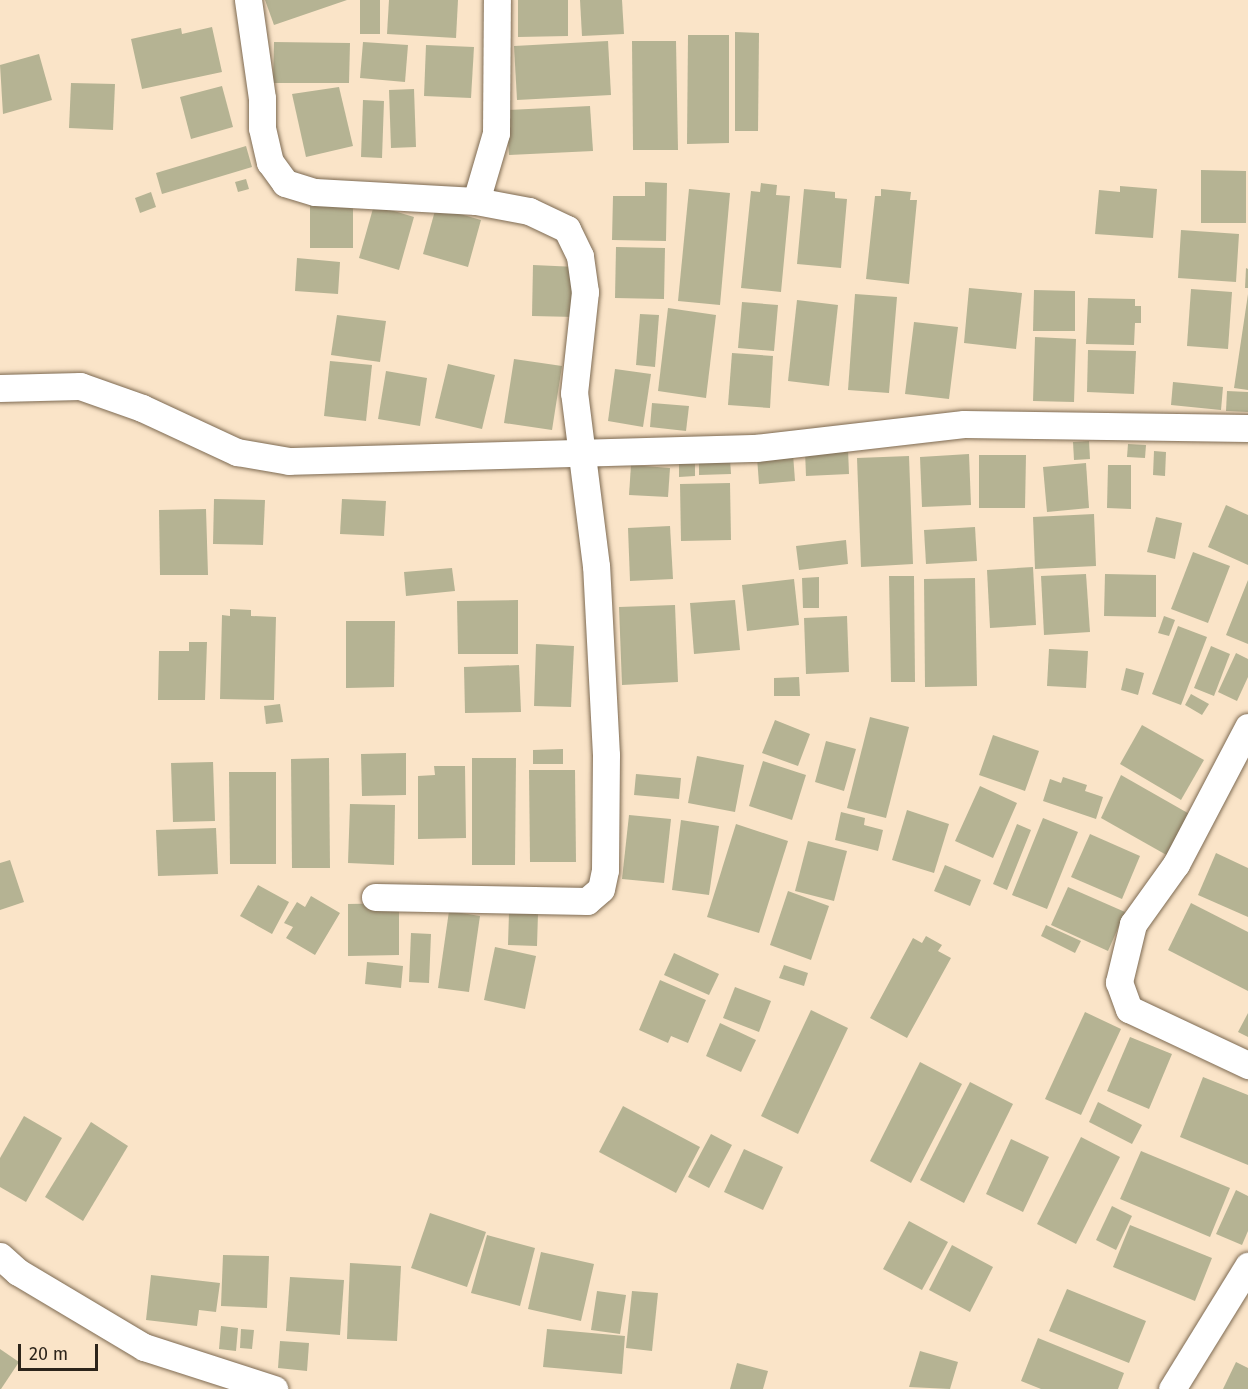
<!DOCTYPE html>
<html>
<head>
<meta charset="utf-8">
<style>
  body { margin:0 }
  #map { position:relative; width:1248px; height:1389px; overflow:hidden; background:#fae4c8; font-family:"Fira Sans",sans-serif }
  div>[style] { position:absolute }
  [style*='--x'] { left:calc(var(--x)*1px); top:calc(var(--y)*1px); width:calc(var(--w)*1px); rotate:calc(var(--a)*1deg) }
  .building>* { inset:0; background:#b5b393 }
  .roads { filter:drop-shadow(0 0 2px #7d6a52) drop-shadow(0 0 2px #7d6a52) }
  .street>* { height:27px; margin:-13.5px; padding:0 13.5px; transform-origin:13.5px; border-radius:13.5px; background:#fff }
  span { translate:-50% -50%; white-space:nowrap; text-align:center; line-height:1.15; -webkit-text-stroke:4.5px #fae4c8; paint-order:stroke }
  .scale { position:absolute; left:18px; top:1344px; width:80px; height:27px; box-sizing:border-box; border:3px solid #2c241a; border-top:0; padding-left:8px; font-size:18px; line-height:21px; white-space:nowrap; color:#2c241a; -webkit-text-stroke:4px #fae4c8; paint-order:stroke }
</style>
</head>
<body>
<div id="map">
  <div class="building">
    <div style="clip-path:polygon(265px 0,347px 0,274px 25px)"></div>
    <div style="clip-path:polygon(360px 0,380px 0,380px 34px,360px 34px)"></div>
    <div style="clip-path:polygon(389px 0,458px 0,456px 38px,387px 34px)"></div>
    <div style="clip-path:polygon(518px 0,568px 0,568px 36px,518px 37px)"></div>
    <div style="clip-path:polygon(580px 0,622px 0,624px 34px,582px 36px)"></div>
    <div style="clip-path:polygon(212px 27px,222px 72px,142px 89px,131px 39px,181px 28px,182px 34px)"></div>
    <div style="clip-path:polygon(735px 32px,759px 33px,758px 131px,735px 131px)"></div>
    <div style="clip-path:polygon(688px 35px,729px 35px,729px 143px,687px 144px)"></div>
    <div style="clip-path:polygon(608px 41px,611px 95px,517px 100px,514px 46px)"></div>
    <div style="clip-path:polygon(632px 41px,676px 41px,678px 150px,633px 150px)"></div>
    <div style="clip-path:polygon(274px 42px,350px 43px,349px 83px,273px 83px)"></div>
    <div style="clip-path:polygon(363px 42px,408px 45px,405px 82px,360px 78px)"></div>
    <div style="clip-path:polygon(426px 45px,474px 47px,471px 98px,424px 96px)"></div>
    <div style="clip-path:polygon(39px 54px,52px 100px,3px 114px,0 65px)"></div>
    <div style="clip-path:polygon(71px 83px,115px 84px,113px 130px,69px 128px)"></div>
    <div style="clip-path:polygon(222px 86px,233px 127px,191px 139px,180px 97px)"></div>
    <div style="clip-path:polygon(339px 87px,353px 146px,306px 157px,292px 94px)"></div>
    <div style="clip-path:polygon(414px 89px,416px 147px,391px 148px,389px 90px)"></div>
    <div style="clip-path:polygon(363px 100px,384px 101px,382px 158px,361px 157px)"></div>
    <div style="clip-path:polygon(590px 106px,593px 151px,509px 155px,506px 110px)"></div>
    <div style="clip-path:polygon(246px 146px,252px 167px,162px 194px,156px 173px)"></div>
    <div style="clip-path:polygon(1201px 170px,1246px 171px,1246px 223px,1201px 223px)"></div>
    <div style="clip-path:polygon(246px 179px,249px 189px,238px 192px,235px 182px)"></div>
    <div style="clip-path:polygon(645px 182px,667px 183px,666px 241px,612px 240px,613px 196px,645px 196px)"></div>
    <div style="clip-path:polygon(761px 183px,777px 185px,776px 195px,790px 196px,781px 292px,741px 288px,751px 191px,760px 192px)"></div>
    <div style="clip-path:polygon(1120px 186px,1157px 189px,1153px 238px,1095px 234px,1099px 190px,1120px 192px)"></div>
    <div style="clip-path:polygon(689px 189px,730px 193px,720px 305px,678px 301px)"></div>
    <div style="clip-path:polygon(804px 189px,835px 192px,835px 198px,847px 199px,841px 268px,797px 264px)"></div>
    <div style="clip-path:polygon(881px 189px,911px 192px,910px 200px,917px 200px,909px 284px,866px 279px,875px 196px,881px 196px)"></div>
    <div style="clip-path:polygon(151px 192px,156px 207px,140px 213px,135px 198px)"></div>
    <div style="clip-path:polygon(310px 203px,353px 203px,353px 248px,310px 248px)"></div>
    <div style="clip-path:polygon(374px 205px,414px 217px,399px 270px,359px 258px)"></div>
    <div style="clip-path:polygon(436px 207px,481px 220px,468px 267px,423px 254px)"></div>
    <div style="clip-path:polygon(1181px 230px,1239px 234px,1236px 282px,1178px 278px)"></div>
    <div style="clip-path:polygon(616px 247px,665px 248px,664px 299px,615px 298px)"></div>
    <div style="clip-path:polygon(297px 258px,340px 262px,338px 294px,295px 291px)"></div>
    <div style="clip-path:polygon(533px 265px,577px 267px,575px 317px,532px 316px)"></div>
    <div style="clip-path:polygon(1246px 268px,1248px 269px,1248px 288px,1245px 288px)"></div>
    <div style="clip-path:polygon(969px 288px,1022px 293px,1016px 349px,964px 343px)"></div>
    <div style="clip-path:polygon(1191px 289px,1232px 292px,1228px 349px,1187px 346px)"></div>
    <div style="clip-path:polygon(1034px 290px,1075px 291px,1075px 331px,1033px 331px)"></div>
    <div style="clip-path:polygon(855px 294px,897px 297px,889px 393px,848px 390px)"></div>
    <div style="clip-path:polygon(1248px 294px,1248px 390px,1234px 388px)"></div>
    <div style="clip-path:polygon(1088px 298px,1135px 299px,1135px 306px,1141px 306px,1141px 323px,1135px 323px,1134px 345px,1086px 344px)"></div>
    <div style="clip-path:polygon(797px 300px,838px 305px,829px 386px,788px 381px)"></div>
    <div style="clip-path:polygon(742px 302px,778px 305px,774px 351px,738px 348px)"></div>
    <div style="clip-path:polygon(668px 308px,716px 315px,706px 398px,658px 391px)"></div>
    <div style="clip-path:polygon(640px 314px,659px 315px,655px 367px,636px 365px)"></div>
    <div style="clip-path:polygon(337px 315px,386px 321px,380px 362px,331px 355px)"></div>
    <div style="clip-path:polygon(914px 322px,958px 327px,949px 399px,905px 394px)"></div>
    <div style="clip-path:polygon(1035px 337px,1076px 339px,1074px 402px,1033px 401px)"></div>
    <div style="clip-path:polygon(1088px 350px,1136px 351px,1134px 394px,1087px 392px)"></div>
    <div style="clip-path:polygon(732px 353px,773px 356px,770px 408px,728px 405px)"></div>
    <div style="clip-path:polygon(514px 359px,562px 366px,552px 430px,504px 423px)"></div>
    <div style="clip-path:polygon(330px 361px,372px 365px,366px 421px,324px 416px)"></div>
    <div style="clip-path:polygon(448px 364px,495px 375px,482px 429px,435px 418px)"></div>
    <div style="clip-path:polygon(615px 369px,651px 374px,643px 427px,608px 421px)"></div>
    <div style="clip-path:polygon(386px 371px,427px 378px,420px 426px,378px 419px)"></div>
    <div style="clip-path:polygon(1173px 382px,1223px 387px,1221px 410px,1171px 405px)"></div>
    <div style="clip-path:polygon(1227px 391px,1248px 392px,1248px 412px,1226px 411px)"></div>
    <div style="clip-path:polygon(652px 403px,689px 406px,686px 431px,650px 427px)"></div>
    <div style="clip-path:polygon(1089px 441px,1090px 459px,1074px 460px,1073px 442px)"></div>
    <div style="clip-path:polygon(1128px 444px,1146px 445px,1145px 458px,1127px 457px)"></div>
    <div style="clip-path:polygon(848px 449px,849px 474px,806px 476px,805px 451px)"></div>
    <div style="clip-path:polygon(1154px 451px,1166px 452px,1165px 476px,1153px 475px)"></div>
    <div style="clip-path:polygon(793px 454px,795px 481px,759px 484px,757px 457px)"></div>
    <div style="clip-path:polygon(969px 454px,971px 505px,922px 507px,920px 457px)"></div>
    <div style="clip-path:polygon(979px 455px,1026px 455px,1025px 508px,979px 508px)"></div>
    <div style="clip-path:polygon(909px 456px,913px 564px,861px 567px,857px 458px)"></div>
    <div style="clip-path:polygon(730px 459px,731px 474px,699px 475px,699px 461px)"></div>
    <div style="clip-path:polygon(679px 462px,695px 462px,695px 476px,679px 477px)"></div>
    <div style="clip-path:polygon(1086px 463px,1089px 508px,1047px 512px,1043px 467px)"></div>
    <div style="clip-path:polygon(631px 465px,670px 468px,668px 497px,629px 495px)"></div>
    <div style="clip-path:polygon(1108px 465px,1131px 465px,1131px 509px,1107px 508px)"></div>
    <div style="clip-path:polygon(730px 483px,731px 540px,681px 541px,680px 484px)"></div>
    <div style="clip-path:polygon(214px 499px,265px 500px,263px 545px,213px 544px)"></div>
    <div style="clip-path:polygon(342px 499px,386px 501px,384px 536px,340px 534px)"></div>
    <div style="clip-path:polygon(1226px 505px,1248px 515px,1248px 565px,1208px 547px)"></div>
    <div style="clip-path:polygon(206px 509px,208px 575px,160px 575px,159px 510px)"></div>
    <div style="clip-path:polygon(1094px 514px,1096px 566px,1035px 569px,1033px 517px)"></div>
    <div style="clip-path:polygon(1156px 517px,1182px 523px,1175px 559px,1147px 552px)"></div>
    <div style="clip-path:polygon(670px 526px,673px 579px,630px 581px,628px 528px)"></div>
    <div style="clip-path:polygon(975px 527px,977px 561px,926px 564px,924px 530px)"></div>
    <div style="clip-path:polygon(846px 540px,848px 564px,799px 570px,796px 546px)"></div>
    <div style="clip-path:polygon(1193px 552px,1230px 566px,1208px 623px,1171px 609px)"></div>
    <div style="clip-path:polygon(1033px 567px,1036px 625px,990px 628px,987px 570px)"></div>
    <div style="clip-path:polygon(452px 568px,455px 591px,406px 596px,404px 572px)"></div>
    <div style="clip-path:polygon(1086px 574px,1090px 632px,1044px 635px,1041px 576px)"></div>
    <div style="clip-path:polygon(1105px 574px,1156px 575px,1156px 617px,1104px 616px)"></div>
    <div style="clip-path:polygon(889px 576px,914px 576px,915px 682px,891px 682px)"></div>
    <div style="clip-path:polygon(819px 577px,819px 608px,803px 608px,802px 578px)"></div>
    <div style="clip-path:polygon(975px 578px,977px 686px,925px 687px,924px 579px)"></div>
    <div style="clip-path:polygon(794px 579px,799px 625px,747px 631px,742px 585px)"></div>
    <div style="clip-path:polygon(1248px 580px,1248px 644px,1226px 635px)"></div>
    <div style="clip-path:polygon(518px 600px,518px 654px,458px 654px,457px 601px)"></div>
    <div style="clip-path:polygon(735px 600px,740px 650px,694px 654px,690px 603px)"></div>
    <div style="clip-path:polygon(675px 605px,678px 682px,622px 685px,619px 607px)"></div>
    <div style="clip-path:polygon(230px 609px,251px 610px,251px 616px,276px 617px,274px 700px,220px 699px,222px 615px,230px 616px)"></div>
    <div style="clip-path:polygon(847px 616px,849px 672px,806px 674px,804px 618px)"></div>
    <div style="clip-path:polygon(1164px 616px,1175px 620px,1169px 636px,1158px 633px)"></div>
    <div style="clip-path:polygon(346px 621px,395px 621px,394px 687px,346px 688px)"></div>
    <div style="clip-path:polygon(1178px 626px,1207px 637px,1181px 705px,1152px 694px)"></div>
    <div style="clip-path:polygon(189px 642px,207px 642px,205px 700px,158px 700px,159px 651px,189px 651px)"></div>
    <div style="clip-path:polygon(536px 644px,574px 646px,571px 707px,534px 706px)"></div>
    <div style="clip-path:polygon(1211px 646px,1230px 654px,1214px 696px,1194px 688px)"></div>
    <div style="clip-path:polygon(1049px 649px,1088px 651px,1086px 688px,1047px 686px)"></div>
    <div style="clip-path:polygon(1236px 653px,1248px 659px,1248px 677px,1237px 701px,1218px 692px)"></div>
    <div style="clip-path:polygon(519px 665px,521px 712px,465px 713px,464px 667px)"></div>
    <div style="clip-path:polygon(1126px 668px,1144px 673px,1138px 695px,1121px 690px)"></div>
    <div style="clip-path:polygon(799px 677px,800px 696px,774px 696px,774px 678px)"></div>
    <div style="clip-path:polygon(1191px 694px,1209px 704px,1202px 715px,1185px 705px)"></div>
    <div style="clip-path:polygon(280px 704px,283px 722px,266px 724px,264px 706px)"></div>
    <div style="clip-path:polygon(870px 717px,909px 727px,886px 818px,847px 808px)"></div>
    <div style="clip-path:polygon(775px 720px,810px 734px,798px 766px,762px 753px)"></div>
    <div style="clip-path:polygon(1142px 725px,1204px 760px,1181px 800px,1120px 764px)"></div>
    <div style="clip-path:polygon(993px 735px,1039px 751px,1025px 791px,979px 775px)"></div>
    <div style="clip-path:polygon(826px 741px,856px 749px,844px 791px,815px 782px)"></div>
    <div style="clip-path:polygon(563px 749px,563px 764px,533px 764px,533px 750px)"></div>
    <div style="clip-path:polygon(406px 753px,406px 795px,362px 796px,361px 754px)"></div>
    <div style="clip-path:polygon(697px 756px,744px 765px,735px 812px,688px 803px)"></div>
    <div style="clip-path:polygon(329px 758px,330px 868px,292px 868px,291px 759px)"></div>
    <div style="clip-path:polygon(472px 758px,516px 758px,515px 865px,472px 865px)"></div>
    <div style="clip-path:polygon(763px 761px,806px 775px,792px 820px,749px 806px)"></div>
    <div style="clip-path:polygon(213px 762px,215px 821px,173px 822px,171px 763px)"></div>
    <div style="clip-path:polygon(434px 766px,465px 766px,466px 838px,418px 839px,418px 776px,435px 775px)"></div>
    <div style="clip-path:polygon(529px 770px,575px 770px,576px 862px,530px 862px)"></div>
    <div style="clip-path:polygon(229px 772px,276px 772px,276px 864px,230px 864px)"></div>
    <div style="clip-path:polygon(636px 774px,681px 778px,679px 799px,634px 795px)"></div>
    <div style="clip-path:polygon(1121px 775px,1193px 816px,1170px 857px,1101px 818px)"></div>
    <div style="clip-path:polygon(1063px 777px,1087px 785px,1085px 791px,1103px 797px,1096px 819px,1043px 801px,1050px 779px,1061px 783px)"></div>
    <div style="clip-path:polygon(980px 786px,1017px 803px,993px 858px,955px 841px)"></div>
    <div style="clip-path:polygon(350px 804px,395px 805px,394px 865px,348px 863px)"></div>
    <div style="clip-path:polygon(907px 810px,949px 824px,934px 873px,892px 860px)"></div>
    <div style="clip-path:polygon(841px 812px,865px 818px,864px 825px,883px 830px,878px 851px,835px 840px)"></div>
    <div style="clip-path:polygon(629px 815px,671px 819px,664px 883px,622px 879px)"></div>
    <div style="clip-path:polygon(1043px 818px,1078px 832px,1047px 909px,1012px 895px)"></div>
    <div style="clip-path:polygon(681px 820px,719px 826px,709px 895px,672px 890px)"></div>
    <div style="clip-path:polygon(736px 824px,788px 841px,759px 933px,707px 917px)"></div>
    <div style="clip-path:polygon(1017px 824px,1031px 830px,1007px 890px,993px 884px)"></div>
    <div style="clip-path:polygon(216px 828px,218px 874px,158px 876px,156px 830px)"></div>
    <div style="clip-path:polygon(1090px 834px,1140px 856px,1122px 899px,1071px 877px)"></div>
    <div style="clip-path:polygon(808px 841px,847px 851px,834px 901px,795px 891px)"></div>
    <div style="clip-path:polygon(1216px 853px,1248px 868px,1248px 917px,1198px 895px)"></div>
    <div style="clip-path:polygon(10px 860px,24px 902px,0 910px,0 863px)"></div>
    <div style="clip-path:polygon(945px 865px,981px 880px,970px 906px,934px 891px)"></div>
    <div style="clip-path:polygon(258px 885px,289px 902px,272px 934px,240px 916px)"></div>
    <div style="clip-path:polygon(1068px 887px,1125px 912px,1108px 951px,1051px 925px)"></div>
    <div style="clip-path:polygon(788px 891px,829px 906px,811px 960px,770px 945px)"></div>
    <div style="clip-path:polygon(311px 896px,340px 913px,315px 955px,286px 938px,293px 927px,284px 923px,297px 902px,305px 907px)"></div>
    <div style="clip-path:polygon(399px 903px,399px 955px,348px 956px,348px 904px)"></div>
    <div style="clip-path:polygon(1191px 903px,1248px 932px,1248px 991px,1168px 950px)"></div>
    <div style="clip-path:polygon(449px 911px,480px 916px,469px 992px,438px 988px)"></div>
    <div style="clip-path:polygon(509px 912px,538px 913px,537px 946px,508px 945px)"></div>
    <div style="clip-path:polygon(1046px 925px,1081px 941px,1075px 953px,1041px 936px)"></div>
    <div style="clip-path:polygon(411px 933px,431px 934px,429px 983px,409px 982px)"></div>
    <div style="clip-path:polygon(926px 936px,942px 945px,938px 951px,951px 958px,907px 1038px,870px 1018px,913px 938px,922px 943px)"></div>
    <div style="clip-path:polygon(495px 947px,536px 956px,525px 1009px,484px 1000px)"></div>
    <div style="clip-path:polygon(674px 953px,719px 974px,709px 995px,664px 975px)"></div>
    <div style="clip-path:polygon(367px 962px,403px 966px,401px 988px,365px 984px)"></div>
    <div style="clip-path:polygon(784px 965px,808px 973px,804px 986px,779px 978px)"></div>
    <div style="clip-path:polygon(660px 980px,706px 1000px,688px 1043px,671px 1036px,668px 1043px,639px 1030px)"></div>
    <div style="clip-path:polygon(735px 987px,771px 1001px,759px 1032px,723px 1018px)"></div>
    <div style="clip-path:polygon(811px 1010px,848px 1028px,798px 1134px,761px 1116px)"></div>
    <div style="clip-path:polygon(1085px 1012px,1121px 1029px,1081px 1115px,1045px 1099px)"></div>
    <div style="clip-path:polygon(1248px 1013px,1248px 1037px,1238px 1032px)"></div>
    <div style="clip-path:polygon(720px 1023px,756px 1040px,741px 1072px,706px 1056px)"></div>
    <div style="clip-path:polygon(1130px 1037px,1172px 1054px,1149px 1109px,1107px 1091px)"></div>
    <div style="clip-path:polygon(920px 1062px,962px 1084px,911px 1183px,870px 1161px)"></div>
    <div style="clip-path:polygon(1203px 1077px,1248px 1095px,1248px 1165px,1180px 1137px)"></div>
    <div style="clip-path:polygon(970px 1082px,1013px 1104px,964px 1203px,920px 1180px)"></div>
    <div style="clip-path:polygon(1098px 1102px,1142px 1125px,1132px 1144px,1089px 1122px)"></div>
    <div style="clip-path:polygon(623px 1106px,700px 1147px,676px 1193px,599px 1152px)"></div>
    <div style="clip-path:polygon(24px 1116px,62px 1138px,26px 1202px,0 1187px,0 1158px)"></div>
    <div style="clip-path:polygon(91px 1122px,128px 1146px,83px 1221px,45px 1197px)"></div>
    <div style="clip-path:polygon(711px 1134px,732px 1145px,709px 1188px,688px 1177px)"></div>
    <div style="clip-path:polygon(1081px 1137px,1120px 1157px,1076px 1244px,1037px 1224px)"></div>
    <div style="clip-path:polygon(1011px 1139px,1049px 1157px,1023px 1212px,986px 1194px)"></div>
    <div style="clip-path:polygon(744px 1149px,783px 1167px,763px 1210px,724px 1192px)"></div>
    <div style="clip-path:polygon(1141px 1151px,1230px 1188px,1210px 1237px,1120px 1199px)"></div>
    <div style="clip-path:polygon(1236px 1190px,1248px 1196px,1248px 1231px,1242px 1245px,1216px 1234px)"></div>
    <div style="clip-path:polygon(1112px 1206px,1132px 1216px,1116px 1250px,1096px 1240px)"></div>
    <div style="clip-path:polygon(430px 1213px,486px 1232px,467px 1287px,411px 1268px)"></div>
    <div style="clip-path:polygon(909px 1221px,948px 1242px,922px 1290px,883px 1269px)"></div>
    <div style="clip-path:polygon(1130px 1225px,1212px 1258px,1195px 1301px,1113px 1267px)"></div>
    <div style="clip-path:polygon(487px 1235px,535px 1248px,520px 1306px,471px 1293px)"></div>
    <div style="clip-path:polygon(952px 1245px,993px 1267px,970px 1312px,929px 1290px)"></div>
    <div style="clip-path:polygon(541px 1252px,594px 1264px,581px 1321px,528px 1309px)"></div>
    <div style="clip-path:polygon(223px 1255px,269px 1256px,267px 1308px,221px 1306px)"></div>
    <div style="clip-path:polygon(350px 1263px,401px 1266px,397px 1341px,347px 1339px)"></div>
    <div style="clip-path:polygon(151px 1275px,220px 1283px,216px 1312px,199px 1310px,197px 1326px,146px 1320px)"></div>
    <div style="clip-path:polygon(290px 1277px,344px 1280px,340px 1335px,286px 1331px)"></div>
    <div style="clip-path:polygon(1067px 1289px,1146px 1321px,1129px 1363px,1049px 1331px)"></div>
    <div style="clip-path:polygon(597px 1291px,626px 1295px,620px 1334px,591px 1330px)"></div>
    <div style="clip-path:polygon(632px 1291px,658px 1293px,652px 1351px,626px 1348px)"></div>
    <div style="clip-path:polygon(221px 1326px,238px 1328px,236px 1351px,219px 1349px)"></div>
    <div style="clip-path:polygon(241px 1329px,254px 1330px,252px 1349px,240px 1348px)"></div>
    <div style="clip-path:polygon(547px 1329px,625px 1336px,622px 1374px,543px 1367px)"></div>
    <div style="clip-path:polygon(1038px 1338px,1124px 1373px,1118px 1389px,1041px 1389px,1021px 1381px)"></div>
    <div style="clip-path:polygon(280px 1341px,309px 1343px,307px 1371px,278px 1368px)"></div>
    <div style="clip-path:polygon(0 1349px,19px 1362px,1px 1389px,0 1389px)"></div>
    <div style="clip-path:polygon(920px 1351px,958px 1362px,950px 1389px,909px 1387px)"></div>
    <div style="clip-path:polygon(1236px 1362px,1248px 1368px,1248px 1389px,1223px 1389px)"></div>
    <div style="clip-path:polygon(737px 1363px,768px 1371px,763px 1389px,730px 1389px)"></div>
  </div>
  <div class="roads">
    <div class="street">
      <div style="--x:248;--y:0;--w:99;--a:81.9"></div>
      <div style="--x:262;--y:98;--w:30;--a:90"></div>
      <div style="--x:262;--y:128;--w:35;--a:77"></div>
      <div style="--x:270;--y:162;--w:26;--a:54"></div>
      <div style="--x:285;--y:183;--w:31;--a:17"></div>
      <div style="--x:315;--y:192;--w:161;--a:3.2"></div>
      <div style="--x:476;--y:201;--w:71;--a:-73.6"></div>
      <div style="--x:496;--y:133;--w:133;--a:-89.6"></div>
      <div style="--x:0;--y:388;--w:80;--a:-1.4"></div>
      <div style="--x:80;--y:386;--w:66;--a:19.5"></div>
      <div style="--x:142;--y:408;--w:105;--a:24.9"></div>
      <div style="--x:237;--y:452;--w:53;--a:9.8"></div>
      <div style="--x:289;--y:461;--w:467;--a:-1.6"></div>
      <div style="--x:756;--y:448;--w:209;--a:-6.6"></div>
      <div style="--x:964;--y:424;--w:284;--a:0.8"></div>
      <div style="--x:1248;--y:727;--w:155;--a:117.7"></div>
      <div style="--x:1176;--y:864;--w:74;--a:125.6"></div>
      <div style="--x:1133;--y:924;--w:60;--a:103.6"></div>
      <div style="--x:1119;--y:982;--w:29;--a:70"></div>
      <div style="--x:1129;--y:1009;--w:132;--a:25.2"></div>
      <div style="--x:375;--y:897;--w:212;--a:1.1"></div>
      <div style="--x:587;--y:901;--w:18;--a:-41"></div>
      <div style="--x:601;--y:889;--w:19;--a:-78"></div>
      <div style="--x:605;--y:870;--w:115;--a:-89.5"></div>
      <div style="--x:606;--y:755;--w:189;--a:-93"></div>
      <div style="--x:596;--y:566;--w:174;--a:-97.2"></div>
      <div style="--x:574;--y:393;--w:102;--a:-83.8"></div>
      <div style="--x:585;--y:292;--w:36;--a:-98"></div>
      <div style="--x:580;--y:256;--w:30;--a:-116"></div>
      <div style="--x:567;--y:229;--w:42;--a:-154.7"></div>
      <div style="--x:529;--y:211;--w:54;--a:-169.3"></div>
      <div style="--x:0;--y:1256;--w:24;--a:42"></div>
      <div style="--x:18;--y:1272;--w:147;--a:30.8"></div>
      <div style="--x:144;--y:1347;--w:137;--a:17.9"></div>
      <div style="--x:1172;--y:1389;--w:145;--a:-58.3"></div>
    </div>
  </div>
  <div class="scale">20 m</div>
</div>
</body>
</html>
